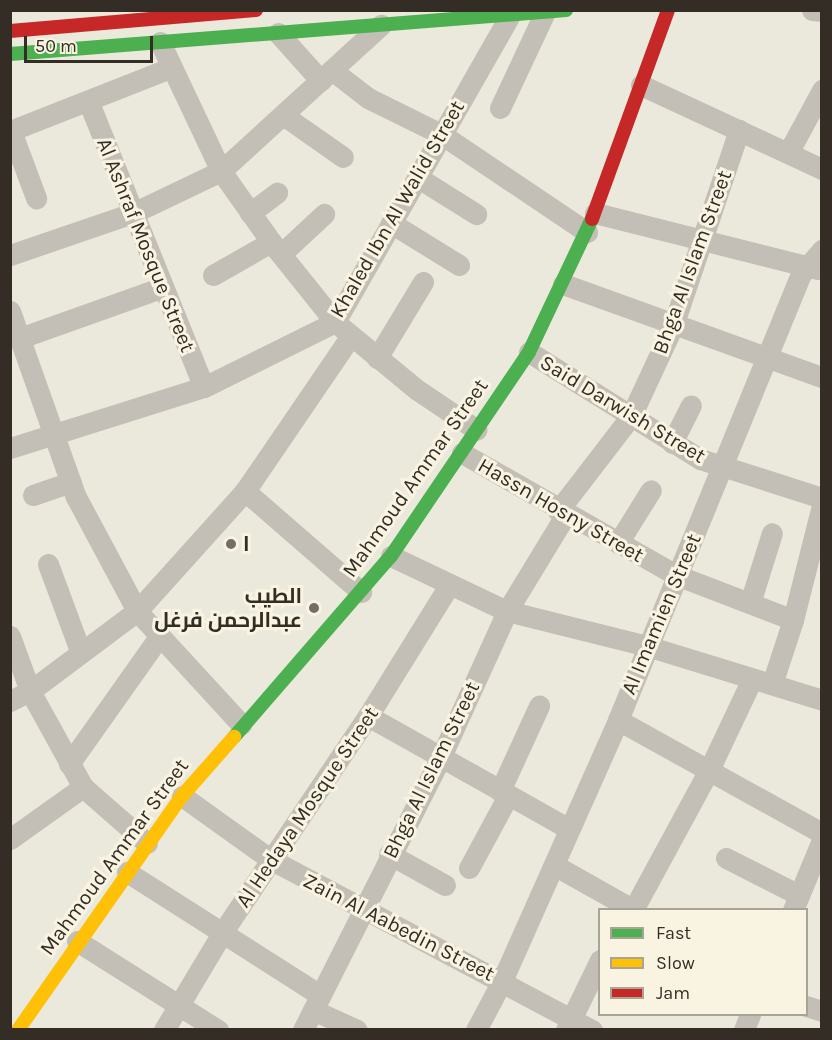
<!DOCTYPE html>
<html>
<head>
<meta charset="utf-8">
<style>
  body { margin:0 }
  #map { position:relative; width:832px; height:1040px; overflow:hidden; background:#ebe8dc; font-family:Karla,Cairo,sans-serif }
  div>[style] { position:absolute }
  [style*='--x'] { left:calc(var(--x)*1px); top:calc(var(--y)*1px); width:calc(var(--w)*1px); rotate:calc(var(--a)*1deg) }
  .street>* { height:21px; margin:-10.5px; padding:0 10.5px; transform-origin:10.5px; border-radius:10.5px; background:#c3bfb6 }
  .fast>* { height:14px; margin:-7px; padding:0 7px; transform-origin:7px; border-radius:7px; background:#4caf50 }
  .slow>* { height:14px; margin:-7px; padding:0 7px; transform-origin:7px; border-radius:7px; background:#ffc107 }
  .jam>* { height:14px; margin:-7px; padding:0 7px; transform-origin:7px; border-radius:7px; background:#c62828 }
  .dots>* { width:16px; height:16px; translate:-50% -50%; box-sizing:border-box; border:3px solid #f9f4e2; border-radius:50% }
  span { translate:-50% -50%; white-space:nowrap; text-align:center; line-height:1.15; -webkit-text-stroke:6px #f9f4e2; paint-order:stroke }
  .street-label { font-size:21px; color:#342d25 }
  .poi-label { font-size:21px; color:#342d25; font-weight:700 }
  .left { translate:0 -50%; text-align:left }
  .right { translate:-100% -50%; text-align:right }
  .frame { position:absolute; inset:0; border:12px solid #342d25; pointer-events:none }
  .legend { position:absolute; left:598px; top:908px; width:210px; height:108px; box-sizing:border-box; background:#f9f4e2; border:2px solid #aaa496; margin:0; padding:8px 10px; list-style:none; font-size:18px; color:#342d25 }
  .legend li { display:flex; align-items:center; gap:12px; height:30px }
  .legend b { width:30px; border:2px solid #aaa496 }
  .scale { position:absolute; left:24px; top:36px; width:129px; height:27px; box-sizing:border-box; border:3px solid #342d25; border-top:0; padding-left:8px; font-size:18px; line-height:21px; white-space:nowrap; color:#342d25; -webkit-text-stroke:4px #f9f4e2; paint-order:stroke }
</style>
</head>
<body>
<div id="map">
  <div class="street">
    <div style="--x:812;--y:10;--w:10;--a:6"></div>
    <div style="--x:278;--y:33;--w:64;--a:48.1"></div>
    <div style="--x:160;--y:42;--w:143;--a:64.7"></div>
    <div style="--x:221;--y:171;--w:87;--a:54.8"></div>
    <div style="--x:271;--y:242;--w:102;--a:51.3"></div>
    <div style="--x:335;--y:322;--w:105;--a:39.6"></div>
    <div style="--x:416;--y:389;--w:73;--a:33.9"></div>
    <div style="--x:333;--y:71;--w:44;--a:37.6"></div>
    <div style="--x:368;--y:98;--w:81;--a:26.3"></div>
    <div style="--x:441;--y:134;--w:176;--a:33.9"></div>
    <div style="--x:641;--y:85;--w:200;--a:24.9"></div>
    <div style="--x:89;--y:103;--w:306;--a:68"></div>
    <div style="--x:500;--y:108;--w:106;--a:-64.9"></div>
    <div style="--x:283;--y:115;--w:73;--a:35"></div>
    <div style="--x:10;--y:131;--w:172;--a:-21.5"></div>
    <div style="--x:11;--y:131;--w:72;--a:69.5"></div>
    <div style="--x:788;--y:153;--w:72;--a:-61.6"></div>
    <div style="--x:417;--y:177;--w:70;--a:32.1"></div>
    <div style="--x:250;--y:213;--w:34;--a:-37"></div>
    <div style="--x:595;--y:213;--w:230;--a:14.1"></div>
    <div style="--x:391;--y:223;--w:80;--a:31.7"></div>
    <div style="--x:281;--y:254;--w:59;--a:-42.9"></div>
    <div style="--x:10;--y:255;--w:130;--a:-18.9"></div>
    <div style="--x:133;--y:213;--w:98;--a:-25.5"></div>
    <div style="--x:221;--y:171;--w:217;--a:-42.4"></div>
    <div style="--x:213;--y:275;--w:67;--a:-29.6"></div>
    <div style="--x:563;--y:284;--w:275;--a:19.8"></div>
    <div style="--x:10;--y:311;--w:197;--a:70.5"></div>
    <div style="--x:76;--y:497;--w:129;--a:61.8"></div>
    <div style="--x:137;--y:611;--w:154;--a:47.4"></div>
    <div style="--x:20;--y:338;--w:152;--a:-19.6"></div>
    <div style="--x:529;--y:352;--w:202;--a:32"></div>
    <div style="--x:700;--y:459;--w:128;--a:17.7"></div>
    <div style="--x:377;--y:358;--w:89;--a:-58.8"></div>
    <div style="--x:672;--y:443;--w:42;--a:-63.4"></div>
    <div style="--x:10;--y:448;--w:203;--a:-17.5"></div>
    <div style="--x:204;--y:387;--w:146;--a:-26.4"></div>
    <div style="--x:335;--y:322;--w:353;--a:-60.3"></div>
    <div style="--x:462;--y:453;--w:246;--a:29.7"></div>
    <div style="--x:676;--y:575;--w:125;--a:21"></div>
    <div style="--x:245;--y:491;--w:154;--a:41"></div>
    <div style="--x:33;--y:495;--w:40;--a:-18.9"></div>
    <div style="--x:558;--y:511;--w:120;--a:-52.5"></div>
    <div style="--x:631;--y:416;--w:99;--a:-65"></div>
    <div style="--x:673;--y:326;--w:207;--a:-71.4"></div>
    <div style="--x:618;--y:543;--w:62;--a:-58.1"></div>
    <div style="--x:391;--y:556;--w:128;--a:25.4"></div>
    <div style="--x:507;--y:611;--w:144;--a:14"></div>
    <div style="--x:647;--y:646;--w:183;--a:17.1"></div>
    <div style="--x:48;--y:564;--w:95;--a:69.7"></div>
    <div style="--x:750;--y:603;--w:73;--a:-72.6"></div>
    <div style="--x:10;--y:636;--w:59;--a:70"></div>
    <div style="--x:30;--y:691;--w:110;--a:61.1"></div>
    <div style="--x:83;--y:787;--w:85;--a:41.2"></div>
    <div style="--x:772;--y:684;--w:67;--a:-71.8"></div>
    <div style="--x:793;--y:620;--w:119;--a:-75.8"></div>
    <div style="--x:10;--y:701;--w:22;--a:-27"></div>
    <div style="--x:30;--y:691;--w:134;--a:-36.8"></div>
    <div style="--x:137;--y:611;--w:161;--a:-48"></div>
    <div style="--x:245;--y:491;--w:186;--a:-55.7"></div>
    <div style="--x:368;--y:716;--w:231;--a:29.3"></div>
    <div style="--x:618;--y:720;--w:233;--a:29"></div>
    <div style="--x:69;--y:764;--w:156;--a:-54.7"></div>
    <div style="--x:500;--y:791;--w:94;--a:-65.4"></div>
    <div style="--x:182;--y:796;--w:108;--a:35.6"></div>
    <div style="--x:270;--y:859;--w:365;--a:28"></div>
    <div style="--x:10;--y:839;--w:90;--a:-35.5"></div>
    <div style="--x:389;--y:854;--w:64;--a:29"></div>
    <div style="--x:726;--y:858;--w:82;--a:26.9"></div>
    <div style="--x:554;--y:865;--w:92;--a:29.4"></div>
    <div style="--x:469;--y:868;--w:82;--a:-61.6"></div>
    <div style="--x:127;--y:872;--w:229;--a:32.5"></div>
    <div style="--x:633;--y:910;--w:159;--a:-61.5"></div>
    <div style="--x:709;--y:770;--w:101;--a:-64.7"></div>
    <div style="--x:793;--y:910;--w:76;--a:-67.5"></div>
    <div style="--x:77;--y:941;--w:167;--a:32.3"></div>
    <div style="--x:806;--y:1006;--w:17;--a:17"></div>
    <div style="--x:313;--y:1010;--w:48;--a:24.4"></div>
    <div style="--x:164;--y:1030;--w:113;--a:-59.1"></div>
    <div style="--x:222;--y:933;--w:262;--a:-56.1"></div>
    <div style="--x:368;--y:716;--w:155;--a:-58.2"></div>
    <div style="--x:303;--y:1030;--w:304;--a:-63.2"></div>
    <div style="--x:440;--y:759;--w:162;--a:-65.6"></div>
    <div style="--x:507;--y:611;--w:114;--a:-58.7"></div>
    <div style="--x:476;--y:1030;--w:55;--a:-62"></div>
    <div style="--x:502;--y:981;--w:286;--a:-66"></div>
    <div style="--x:618;--y:720;--w:482;--a:-67.7"></div>
    <div style="--x:801;--y:274;--w:32;--a:-49"></div>
    <div style="--x:566;--y:1030;--w:78;--a:-64.1"></div>
    <div style="--x:744;--y:1030;--w:17;--a:-69"></div>
  </div>
  <div class="fast">
    <div style="--x:10;--y:54;--w:558;--a:-4.52"></div>
    <div style="--x:234;--y:737;--w:240;--a:-49.1"></div>
    <div style="--x:391;--y:556;--w:246;--a:-55.9"></div>
    <div style="--x:529;--y:352;--w:147;--a:-64.7"></div>
  </div>
  <div class="slow">
    <div style="--x:18;--y:1030;--w:286;--a:-55"></div>
    <div style="--x:182;--y:796;--w:79;--a:-48.6"></div>
  </div>
  <div class="jam">
    <div style="--x:10;--y:31;--w:247;--a:-4.9"></div>
    <div style="--x:592;--y:219;--w:222;--a:-70"></div>
  </div>
  <div class="dots">
    <div style="left:231px;top:544px;background:#746e65"></div>
    <div style="left:314px;top:608px;background:#746e65"></div>
  </div>
  <div class="street-label">
    <span style="left:397px;top:209px;rotate:-60deg">Khaled Ibn Al Walid Street</span>
    <span style="left:146px;top:245px;rotate:68deg">Al Ashraf Mosque Street</span>
    <span style="left:692px;top:262px;rotate:-70deg">Bhga Al Islam Street</span>
    <span style="left:623px;top:409px;rotate:31deg">Said Darwish Street</span>
    <span style="left:415px;top:478px;rotate:-55deg">Mahmoud Ammar Street</span>
    <span style="left:561px;top:510px;rotate:30deg">Hassn Hosny Street</span>
    <span style="left:661px;top:614px;rotate:-67deg">Al Imamien Street</span>
    <span style="left:431px;top:770px;rotate:-64deg">Bhga Al Islam Street</span>
    <span style="left:307px;top:807px;rotate:-56deg">Al Hedaya Mosque Street</span>
    <span style="left:114px;top:857px;rotate:-54deg">Mahmoud Ammar Street</span>
    <span style="left:399px;top:927px;rotate:27deg">Zain Al Aabedin Street</span>
  </div>
  <div class="poi-label">
    <span class="left" style="left:243px;top:544px">ا</span>
    <span class="right" style="left:302px;top:608px">الطيب<br>عبدالرحمن فرغل</span>
  </div>
  <div class="frame"></div>
  <ul class="legend">
  <li><b style="height:8px;background:#4caf50"></b>Fast</li>
  <li><b style="height:8px;background:#ffc107"></b>Slow</li>
  <li><b style="height:8px;background:#c62828"></b>Jam</li>
  </ul>
  <div class="scale">50 m</div>
</div>
</body>
</html>
